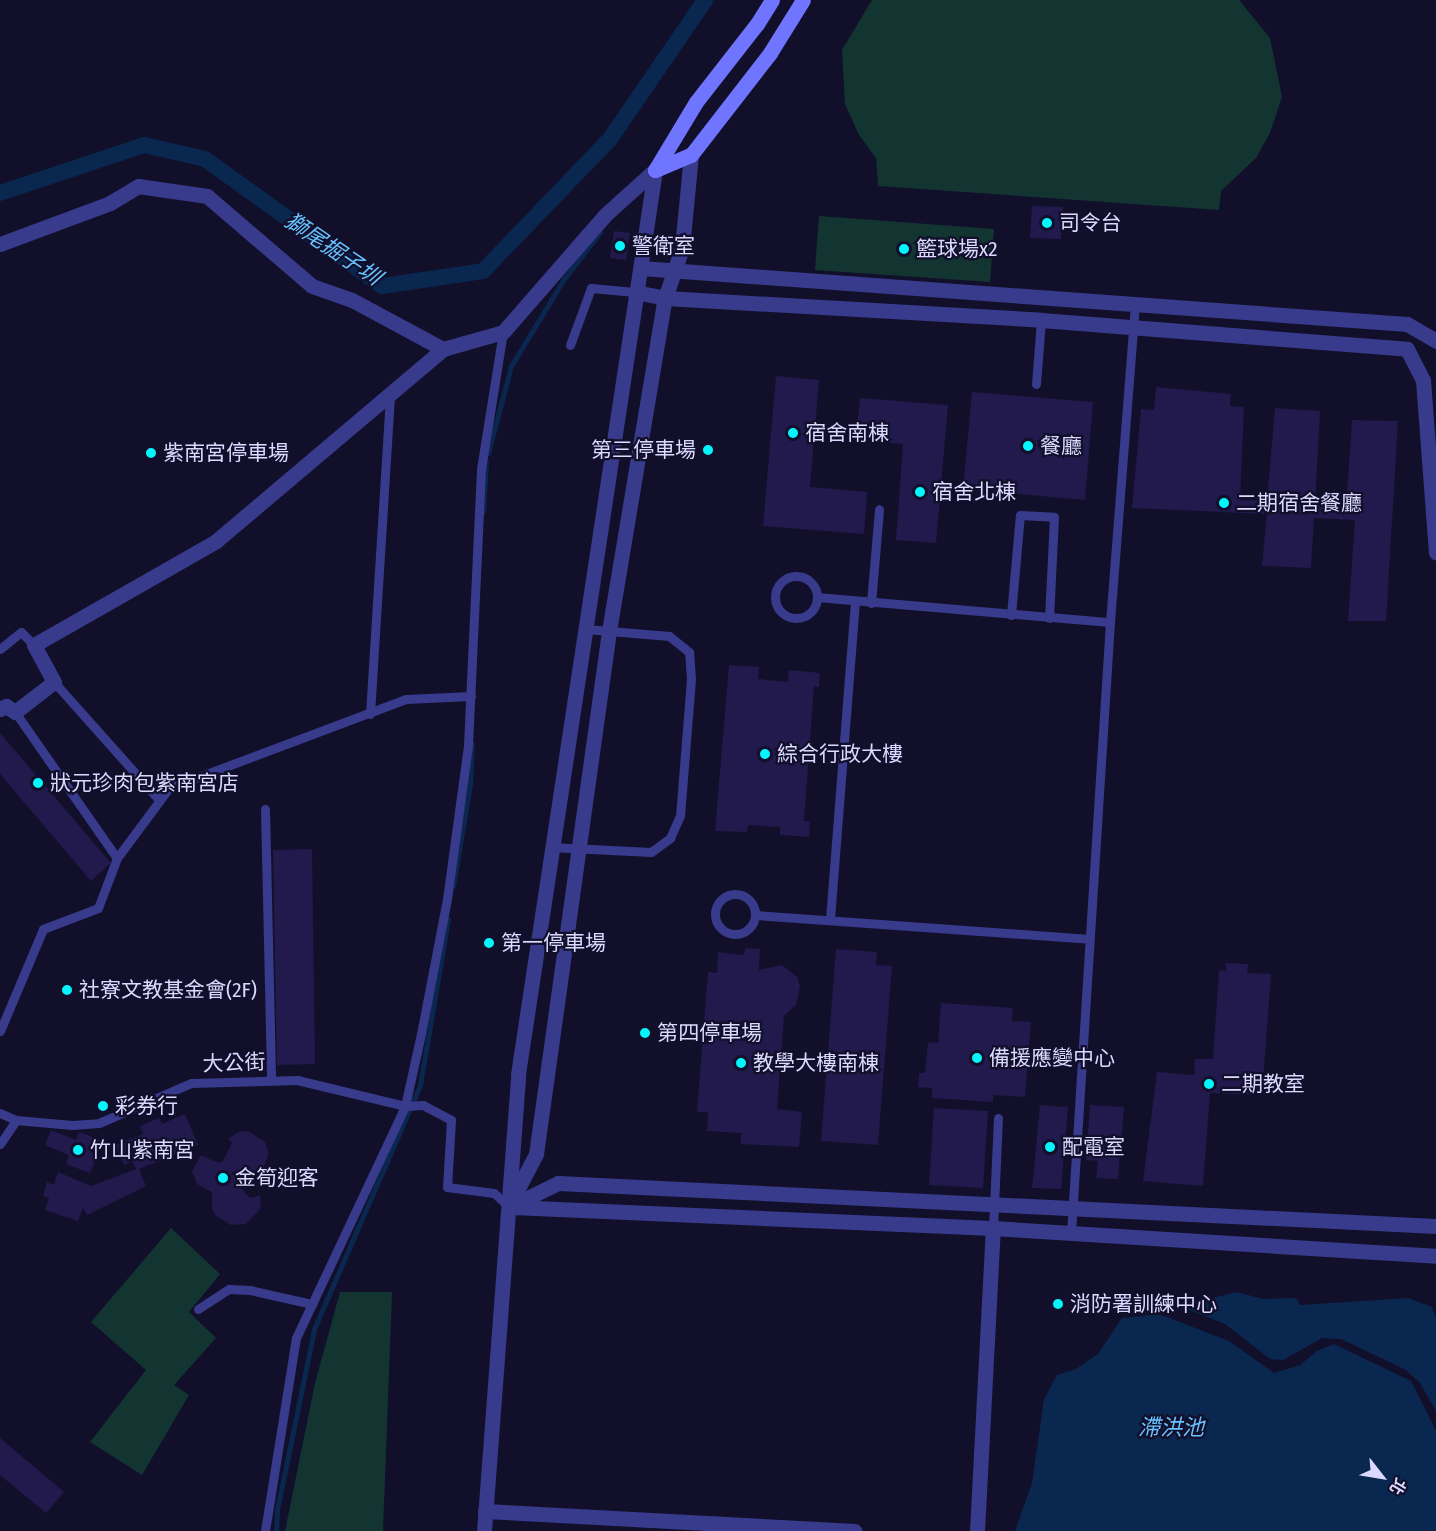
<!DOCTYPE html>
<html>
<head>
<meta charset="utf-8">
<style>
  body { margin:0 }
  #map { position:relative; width:1436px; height:1531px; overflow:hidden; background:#120f2b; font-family:"Fira Sans Condensed","Noto Sans TC",sans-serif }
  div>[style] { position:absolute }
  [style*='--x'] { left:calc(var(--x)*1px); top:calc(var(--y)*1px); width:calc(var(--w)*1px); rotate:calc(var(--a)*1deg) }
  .green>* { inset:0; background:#123532 }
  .water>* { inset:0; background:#0a274f }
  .stream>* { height:5px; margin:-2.5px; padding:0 2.5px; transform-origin:2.5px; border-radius:2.5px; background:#0a274f }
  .canal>* { height:16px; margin:-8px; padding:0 8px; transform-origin:8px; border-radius:8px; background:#0a274f }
  .building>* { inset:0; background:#221a4c }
  .lane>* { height:9px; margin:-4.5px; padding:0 4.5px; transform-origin:4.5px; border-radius:4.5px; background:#383a8c }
  .lane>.ring { margin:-4.5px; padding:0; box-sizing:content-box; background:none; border:9px solid #383a8c; border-radius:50% }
  .street>* { height:15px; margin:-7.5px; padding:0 7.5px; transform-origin:7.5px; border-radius:7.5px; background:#383a8c }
  .secondary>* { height:15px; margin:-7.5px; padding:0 7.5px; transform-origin:7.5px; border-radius:7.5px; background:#7075ff }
  .dots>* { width:16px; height:16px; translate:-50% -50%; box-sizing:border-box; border:3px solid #120f2b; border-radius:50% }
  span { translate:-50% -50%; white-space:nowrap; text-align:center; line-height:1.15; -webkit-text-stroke:4.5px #120f2b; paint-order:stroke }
  .poi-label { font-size:21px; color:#dbd9ff }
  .left { translate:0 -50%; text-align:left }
  .right { translate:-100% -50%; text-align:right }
  .street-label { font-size:21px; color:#dbd9ff }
  .water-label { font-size:22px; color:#67c2ff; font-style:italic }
  .north { position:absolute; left:1352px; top:1447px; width:60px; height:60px; -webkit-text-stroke:4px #120f2b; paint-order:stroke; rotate:121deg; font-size:16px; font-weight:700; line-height:24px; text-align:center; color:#dbd9ff }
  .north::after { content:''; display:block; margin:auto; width:21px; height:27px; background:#dbd9ff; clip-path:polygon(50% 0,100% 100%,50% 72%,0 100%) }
</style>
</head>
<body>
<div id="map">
  <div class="green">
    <div style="clip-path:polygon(872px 0,1239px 0,1270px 38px,1282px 97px,1270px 133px,1256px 158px,1221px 191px,1219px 210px,878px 186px,876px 158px,859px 135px,845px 104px,842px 50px)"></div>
    <div style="clip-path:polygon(819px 216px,994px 229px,990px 282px,815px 270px)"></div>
    <div style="clip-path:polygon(171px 1228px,220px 1274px,189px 1312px,216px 1338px,174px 1385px,189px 1395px,142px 1475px,90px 1442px,146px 1370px,91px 1322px)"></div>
    <div style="clip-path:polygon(340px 1292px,392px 1292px,383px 1531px,285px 1531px,315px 1383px)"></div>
  </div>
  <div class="water">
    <div style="clip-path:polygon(1237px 1292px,1263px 1299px,1296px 1298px,1300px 1305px,1408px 1298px,1432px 1307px,1436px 1319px,1436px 1411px,1420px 1383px,1406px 1370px,1341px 1339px,1322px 1338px,1283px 1360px,1270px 1359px,1225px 1324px,1184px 1308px,1186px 1297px,1201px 1301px)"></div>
    <div style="clip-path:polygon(1159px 1314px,1229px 1341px,1274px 1373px,1300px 1365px,1317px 1351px,1334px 1344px,1411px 1381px,1436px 1431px,1436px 1531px,1015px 1531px,1032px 1483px,1044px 1399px,1057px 1375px,1076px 1369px,1098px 1354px,1122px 1318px)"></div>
  </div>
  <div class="stream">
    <div style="--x:488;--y:453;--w:90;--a:-75.2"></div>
    <div style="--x:511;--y:366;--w:102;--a:-58.7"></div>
    <div style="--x:564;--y:279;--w:59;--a:-52.5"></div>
    <div style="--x:483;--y:512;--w:50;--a:-86.6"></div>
    <div style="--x:453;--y:886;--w:103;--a:-80.5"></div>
    <div style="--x:470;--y:784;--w:41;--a:-87.2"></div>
    <div style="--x:276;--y:1531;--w:21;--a:-87"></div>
    <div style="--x:277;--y:1510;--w:185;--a:-78.4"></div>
    <div style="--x:314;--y:1329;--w:266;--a:-66.5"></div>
    <div style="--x:420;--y:1085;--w:168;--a:-80.4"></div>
  </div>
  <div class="canal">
    <div style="--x:0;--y:193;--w:152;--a:-18.4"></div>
    <div style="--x:144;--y:145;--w:63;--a:12.9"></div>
    <div style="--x:205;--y:159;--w:218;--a:35.7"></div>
    <div style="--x:382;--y:286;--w:102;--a:-8.4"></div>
    <div style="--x:483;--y:271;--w:183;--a:-46.1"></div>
    <div style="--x:610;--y:139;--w:168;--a:-55.6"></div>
  </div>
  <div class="building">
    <div style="clip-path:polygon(1032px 206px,1063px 207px,1061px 239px,1030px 238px)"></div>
    <div style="clip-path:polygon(614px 231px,630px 233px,626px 260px,610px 258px)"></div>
    <div style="clip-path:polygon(776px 376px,819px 380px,810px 487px,867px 492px,864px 534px,763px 526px)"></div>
    <div style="clip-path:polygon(1156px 387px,1231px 394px,1230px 406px,1244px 407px,1240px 500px,1267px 501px,1275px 408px,1320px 411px,1315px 505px,1346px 507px,1352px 420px,1398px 421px,1386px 621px,1348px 621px,1355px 520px,1314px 518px,1311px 568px,1262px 566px,1267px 514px,1132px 508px,1141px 409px,1154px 410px)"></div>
    <div style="clip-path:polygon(972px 392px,1093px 402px,1085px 500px,963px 489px)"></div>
    <div style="clip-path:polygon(860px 398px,948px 405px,936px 543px,896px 540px,903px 444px,856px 440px)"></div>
    <div style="clip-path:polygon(729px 665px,759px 667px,758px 679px,788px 682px,789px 670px,820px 673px,819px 687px,814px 686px,804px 821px,810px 821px,809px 837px,780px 835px,780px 827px,748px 825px,747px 832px,715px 831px)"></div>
    <div style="clip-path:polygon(0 733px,111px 863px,91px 881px,0 774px)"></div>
    <div style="clip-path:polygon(312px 849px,315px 1064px,277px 1065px,273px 850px)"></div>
    <div style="clip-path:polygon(745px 948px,760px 949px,759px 970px,782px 965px,797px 977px,800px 986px,796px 1005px,784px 1016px,777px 1109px,802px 1112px,799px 1147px,741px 1144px,741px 1133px,707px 1131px,708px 1112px,697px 1112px,708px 972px,717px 973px,718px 952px,744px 955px)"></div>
    <div style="clip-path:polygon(836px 949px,877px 952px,876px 965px,892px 966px,878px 1145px,821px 1141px)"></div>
    <div style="clip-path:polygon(1226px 963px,1248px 964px,1247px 973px,1271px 974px,1262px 1095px,1210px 1093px,1203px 1186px,1143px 1181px,1157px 1072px,1194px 1075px,1195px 1059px,1213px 1059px,1219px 970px,1226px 971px)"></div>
    <div style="clip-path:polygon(941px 1003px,1013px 1008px,1012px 1021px,1031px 1022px,1025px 1097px,993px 1095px,993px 1102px,932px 1098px,932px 1088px,918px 1087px,919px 1073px,925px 1073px,928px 1042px,938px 1043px)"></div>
    <div style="clip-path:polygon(1040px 1105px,1068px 1107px,1061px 1189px,1032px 1188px)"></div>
    <div style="clip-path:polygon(1090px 1105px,1124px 1107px,1118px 1179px,1096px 1178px,1098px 1161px,1086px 1160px)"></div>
    <div style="clip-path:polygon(934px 1108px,988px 1111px,983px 1188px,929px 1185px)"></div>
    <div style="clip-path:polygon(185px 1114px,198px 1145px,139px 1169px,146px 1186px,87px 1215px,83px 1208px,78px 1221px,45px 1210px,49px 1198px,43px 1196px,47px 1182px,54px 1185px,58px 1172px,91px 1186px,136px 1169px,132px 1161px,124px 1165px,116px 1145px,143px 1134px,140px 1126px,159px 1118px,162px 1124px)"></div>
    <div style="clip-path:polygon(51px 1130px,76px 1140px,79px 1132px,103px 1141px,90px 1173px,66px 1164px,69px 1155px,45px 1145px)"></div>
    <div style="clip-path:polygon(248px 1131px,265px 1142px,269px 1153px,262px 1171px,245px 1179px,241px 1188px,250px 1198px,260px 1195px,261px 1202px,260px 1209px,246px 1224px,231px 1225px,216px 1216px,212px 1209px,212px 1192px,197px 1184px,192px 1171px,201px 1155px,218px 1163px,223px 1161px,232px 1143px,228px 1139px,238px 1132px)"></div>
    <div style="clip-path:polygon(0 1438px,64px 1492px,46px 1513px,0 1475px)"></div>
  </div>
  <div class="lane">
    <div style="--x:570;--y:345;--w:61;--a:-69.8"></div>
    <div style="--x:591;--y:288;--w:44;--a:5.2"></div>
    <div style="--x:1036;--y:384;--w:64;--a:-85.5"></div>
    <div class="ring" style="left:775px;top:576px;width:33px;height:33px"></div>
    <div style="--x:817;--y:597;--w:294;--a:4.9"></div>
    <div style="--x:871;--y:603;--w:94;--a:-85.1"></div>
    <div style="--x:1011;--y:615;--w:100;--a:-84.9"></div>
    <div style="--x:1020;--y:515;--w:34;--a:3"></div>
    <div style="--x:1054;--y:517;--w:101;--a:92.8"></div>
    <div style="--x:0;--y:649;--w:27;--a:-39"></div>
    <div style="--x:21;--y:632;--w:18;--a:45"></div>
    <div style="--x:54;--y:682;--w:158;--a:48.3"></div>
    <div style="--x:15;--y:712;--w:178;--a:55.1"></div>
    <div style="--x:370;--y:714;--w:320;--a:-86.4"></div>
    <div style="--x:265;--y:809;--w:271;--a:88.7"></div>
    <div style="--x:550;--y:847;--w:101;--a:2.8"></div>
    <div style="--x:651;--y:852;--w:24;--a:-36"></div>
    <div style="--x:670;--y:838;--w:24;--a:-66"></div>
    <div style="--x:680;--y:816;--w:137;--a:-85.4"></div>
    <div style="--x:691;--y:679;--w:27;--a:-94"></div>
    <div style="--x:689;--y:652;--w:26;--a:-141"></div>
    <div style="--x:669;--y:636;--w:83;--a:-175.2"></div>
    <div class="ring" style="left:715px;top:894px;width:31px;height:31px"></div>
    <div style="--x:756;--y:915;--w:334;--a:4.1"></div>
    <div style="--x:830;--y:919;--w:318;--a:-85.5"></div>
    <div style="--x:0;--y:1031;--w:111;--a:-67.1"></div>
    <div style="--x:43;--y:929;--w:59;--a:-20.9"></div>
    <div style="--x:98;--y:908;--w:53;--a:-69.2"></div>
    <div style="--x:117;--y:858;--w:87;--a:-53.4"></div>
    <div style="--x:169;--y:788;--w:253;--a:-20.6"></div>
    <div style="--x:406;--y:699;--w:65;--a:-2.6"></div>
    <div style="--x:0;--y:1113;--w:17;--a:24"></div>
    <div style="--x:16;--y:1120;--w:56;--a:5.1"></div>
    <div style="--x:72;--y:1125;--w:27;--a:-4"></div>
    <div style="--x:99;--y:1123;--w:100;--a:-23.5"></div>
    <div style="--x:191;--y:1083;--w:106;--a:-1.6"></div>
    <div style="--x:297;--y:1080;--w:111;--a:13.5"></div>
    <div style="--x:405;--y:1106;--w:18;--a:-3"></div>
    <div style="--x:423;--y:1105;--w:32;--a:28"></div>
    <div style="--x:451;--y:1120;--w:67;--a:93.4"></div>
    <div style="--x:447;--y:1187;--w:47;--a:7.3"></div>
    <div style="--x:494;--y:1193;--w:21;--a:43"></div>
    <div style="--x:0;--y:1144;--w:29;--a:-56"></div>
    <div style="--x:993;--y:1228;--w:110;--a:-87.4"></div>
    <div style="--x:1071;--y:1233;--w:612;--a:-86.35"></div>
    <div style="--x:1110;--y:622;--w:318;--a:-85.5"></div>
    <div style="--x:198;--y:1309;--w:37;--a:-33"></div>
    <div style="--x:229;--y:1289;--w:21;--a:3"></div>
    <div style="--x:250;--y:1290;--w:64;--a:12.7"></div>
    <div style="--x:265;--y:1531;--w:195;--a:-80.9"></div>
    <div style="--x:296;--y:1338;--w:256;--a:-64.8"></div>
    <div style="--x:405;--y:1106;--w:74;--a:-77.5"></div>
    <div style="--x:421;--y:1034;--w:137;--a:-79.1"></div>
    <div style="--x:447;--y:899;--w:155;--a:-82.2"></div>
    <div style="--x:468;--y:745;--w:276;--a:-87.3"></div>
    <div style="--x:481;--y:469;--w:139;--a:-80.9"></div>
  </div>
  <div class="street">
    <div style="--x:0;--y:244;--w:117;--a:-20.4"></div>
    <div style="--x:110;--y:203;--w:33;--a:-31"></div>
    <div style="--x:138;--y:186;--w:70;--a:8.2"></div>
    <div style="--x:207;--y:196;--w:138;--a:40.6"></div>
    <div style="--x:312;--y:286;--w:42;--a:19.3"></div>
    <div style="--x:352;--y:300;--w:103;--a:28.3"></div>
    <div style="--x:443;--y:349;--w:62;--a:-15.8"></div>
    <div style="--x:503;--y:332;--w:155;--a:-48.9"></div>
    <div style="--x:605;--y:215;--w:67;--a:-42"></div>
    <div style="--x:641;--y:268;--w:768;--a:4.18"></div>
    <div style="--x:1407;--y:324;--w:34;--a:30"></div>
    <div style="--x:635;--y:292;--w:31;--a:11"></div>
    <div style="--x:665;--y:298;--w:377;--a:3.3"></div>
    <div style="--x:1041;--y:320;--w:367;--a:4.5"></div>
    <div style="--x:1407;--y:349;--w:35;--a:63"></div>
    <div style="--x:1423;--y:380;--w:173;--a:85.7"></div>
    <div style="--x:0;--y:709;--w:7;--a:-27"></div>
    <div style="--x:6;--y:706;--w:11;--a:34"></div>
    <div style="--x:15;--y:712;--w:49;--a:-37.6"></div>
    <div style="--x:54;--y:682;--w:42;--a:-118.4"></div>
    <div style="--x:34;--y:645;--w:210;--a:-29.7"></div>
    <div style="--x:216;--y:541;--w:297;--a:-40.2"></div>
    <div style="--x:511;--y:1202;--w:54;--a:-62.5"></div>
    <div style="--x:536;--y:1154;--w:528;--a:-82.05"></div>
    <div style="--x:609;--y:631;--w:338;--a:-80.5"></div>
    <div style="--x:665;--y:298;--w:53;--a:-71.2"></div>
    <div style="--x:682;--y:248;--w:93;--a:-84.5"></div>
    <div style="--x:509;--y:1207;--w:55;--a:-26.1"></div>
    <div style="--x:558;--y:1183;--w:879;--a:2.8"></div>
    <div style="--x:512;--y:1207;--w:481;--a:2.5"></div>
    <div style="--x:993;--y:1228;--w:444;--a:3.6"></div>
    <div style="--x:485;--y:1511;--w:370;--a:3.1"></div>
    <div style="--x:484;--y:1531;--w:458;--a:-85.7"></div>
    <div style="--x:518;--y:1074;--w:914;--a:-81.38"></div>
    <div style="--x:977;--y:1531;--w:303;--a:-87"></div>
  </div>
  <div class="secondary">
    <div style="--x:655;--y:170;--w:39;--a:-23"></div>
    <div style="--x:691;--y:155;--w:129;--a:-52.2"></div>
    <div style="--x:770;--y:53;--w:62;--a:-58.1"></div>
    <div style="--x:655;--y:170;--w:79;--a:-58.9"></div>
    <div style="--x:696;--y:102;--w:99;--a:-52"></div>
    <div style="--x:757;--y:24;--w:28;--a:-58"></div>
  </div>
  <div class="dots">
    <div style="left:1047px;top:223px;background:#05f5ff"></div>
    <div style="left:620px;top:246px;background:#05f5ff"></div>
    <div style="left:904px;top:249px;background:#05f5ff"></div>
    <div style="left:793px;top:433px;background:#05f5ff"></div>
    <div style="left:1028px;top:446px;background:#05f5ff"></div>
    <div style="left:708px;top:450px;background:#05f5ff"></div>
    <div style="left:151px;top:453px;background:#05f5ff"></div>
    <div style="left:920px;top:492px;background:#05f5ff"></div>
    <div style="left:1224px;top:503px;background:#05f5ff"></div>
    <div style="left:765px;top:754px;background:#05f5ff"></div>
    <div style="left:38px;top:783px;background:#05f5ff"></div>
    <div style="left:489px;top:943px;background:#05f5ff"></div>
    <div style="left:67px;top:990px;background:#05f5ff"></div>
    <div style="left:645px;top:1033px;background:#05f5ff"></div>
    <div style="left:977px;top:1058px;background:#05f5ff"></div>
    <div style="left:741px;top:1063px;background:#05f5ff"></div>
    <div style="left:1209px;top:1084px;background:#05f5ff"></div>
    <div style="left:103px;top:1106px;background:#05f5ff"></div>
    <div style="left:1050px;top:1147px;background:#05f5ff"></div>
    <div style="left:78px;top:1150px;background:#05f5ff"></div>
    <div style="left:223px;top:1178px;background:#05f5ff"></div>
    <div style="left:1058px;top:1304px;background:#05f5ff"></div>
  </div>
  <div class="poi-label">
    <span class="left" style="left:1059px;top:223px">司令台</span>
    <span class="left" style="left:632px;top:246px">警衛室</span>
    <span class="left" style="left:916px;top:249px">籃球場x2</span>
    <span class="left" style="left:805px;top:433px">宿舍南棟</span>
    <span class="left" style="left:1040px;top:446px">餐廳</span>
    <span class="right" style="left:696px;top:450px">第三停車場</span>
    <span class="left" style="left:163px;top:453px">紫南宮停車場</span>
    <span class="left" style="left:932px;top:492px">宿舍北棟</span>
    <span class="left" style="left:1236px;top:503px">二期宿舍餐廳</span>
    <span class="left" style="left:777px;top:754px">綜合行政大樓</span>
    <span class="left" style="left:50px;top:783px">狀元珍肉包紫南宮店</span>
    <span class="left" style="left:501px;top:943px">第一停車場</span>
    <span class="left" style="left:79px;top:990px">社寮文教基金會(2F)</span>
    <span class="left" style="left:657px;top:1033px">第四停車場</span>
    <span class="left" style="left:989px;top:1058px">備援應變中心</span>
    <span class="left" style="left:753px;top:1063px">教學大樓南棟</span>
    <span class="left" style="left:1221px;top:1084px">二期教室</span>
    <span class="left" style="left:115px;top:1106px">彩券行</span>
    <span class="left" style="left:1062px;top:1147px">配電室</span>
    <span class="left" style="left:90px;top:1150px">竹山紫南宮</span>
    <span class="left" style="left:235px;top:1178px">金筍迎客</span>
    <span class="left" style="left:1070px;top:1304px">消防署訓練中心</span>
  </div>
  <div class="street-label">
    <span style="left:234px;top:1063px;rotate:-2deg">大公街</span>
  </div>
  <div class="water-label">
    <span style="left:333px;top:249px;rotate:34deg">獅尾掘子圳</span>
    <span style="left:1171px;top:1428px">滯洪池</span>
  </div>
  <div class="north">北</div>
</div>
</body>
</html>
